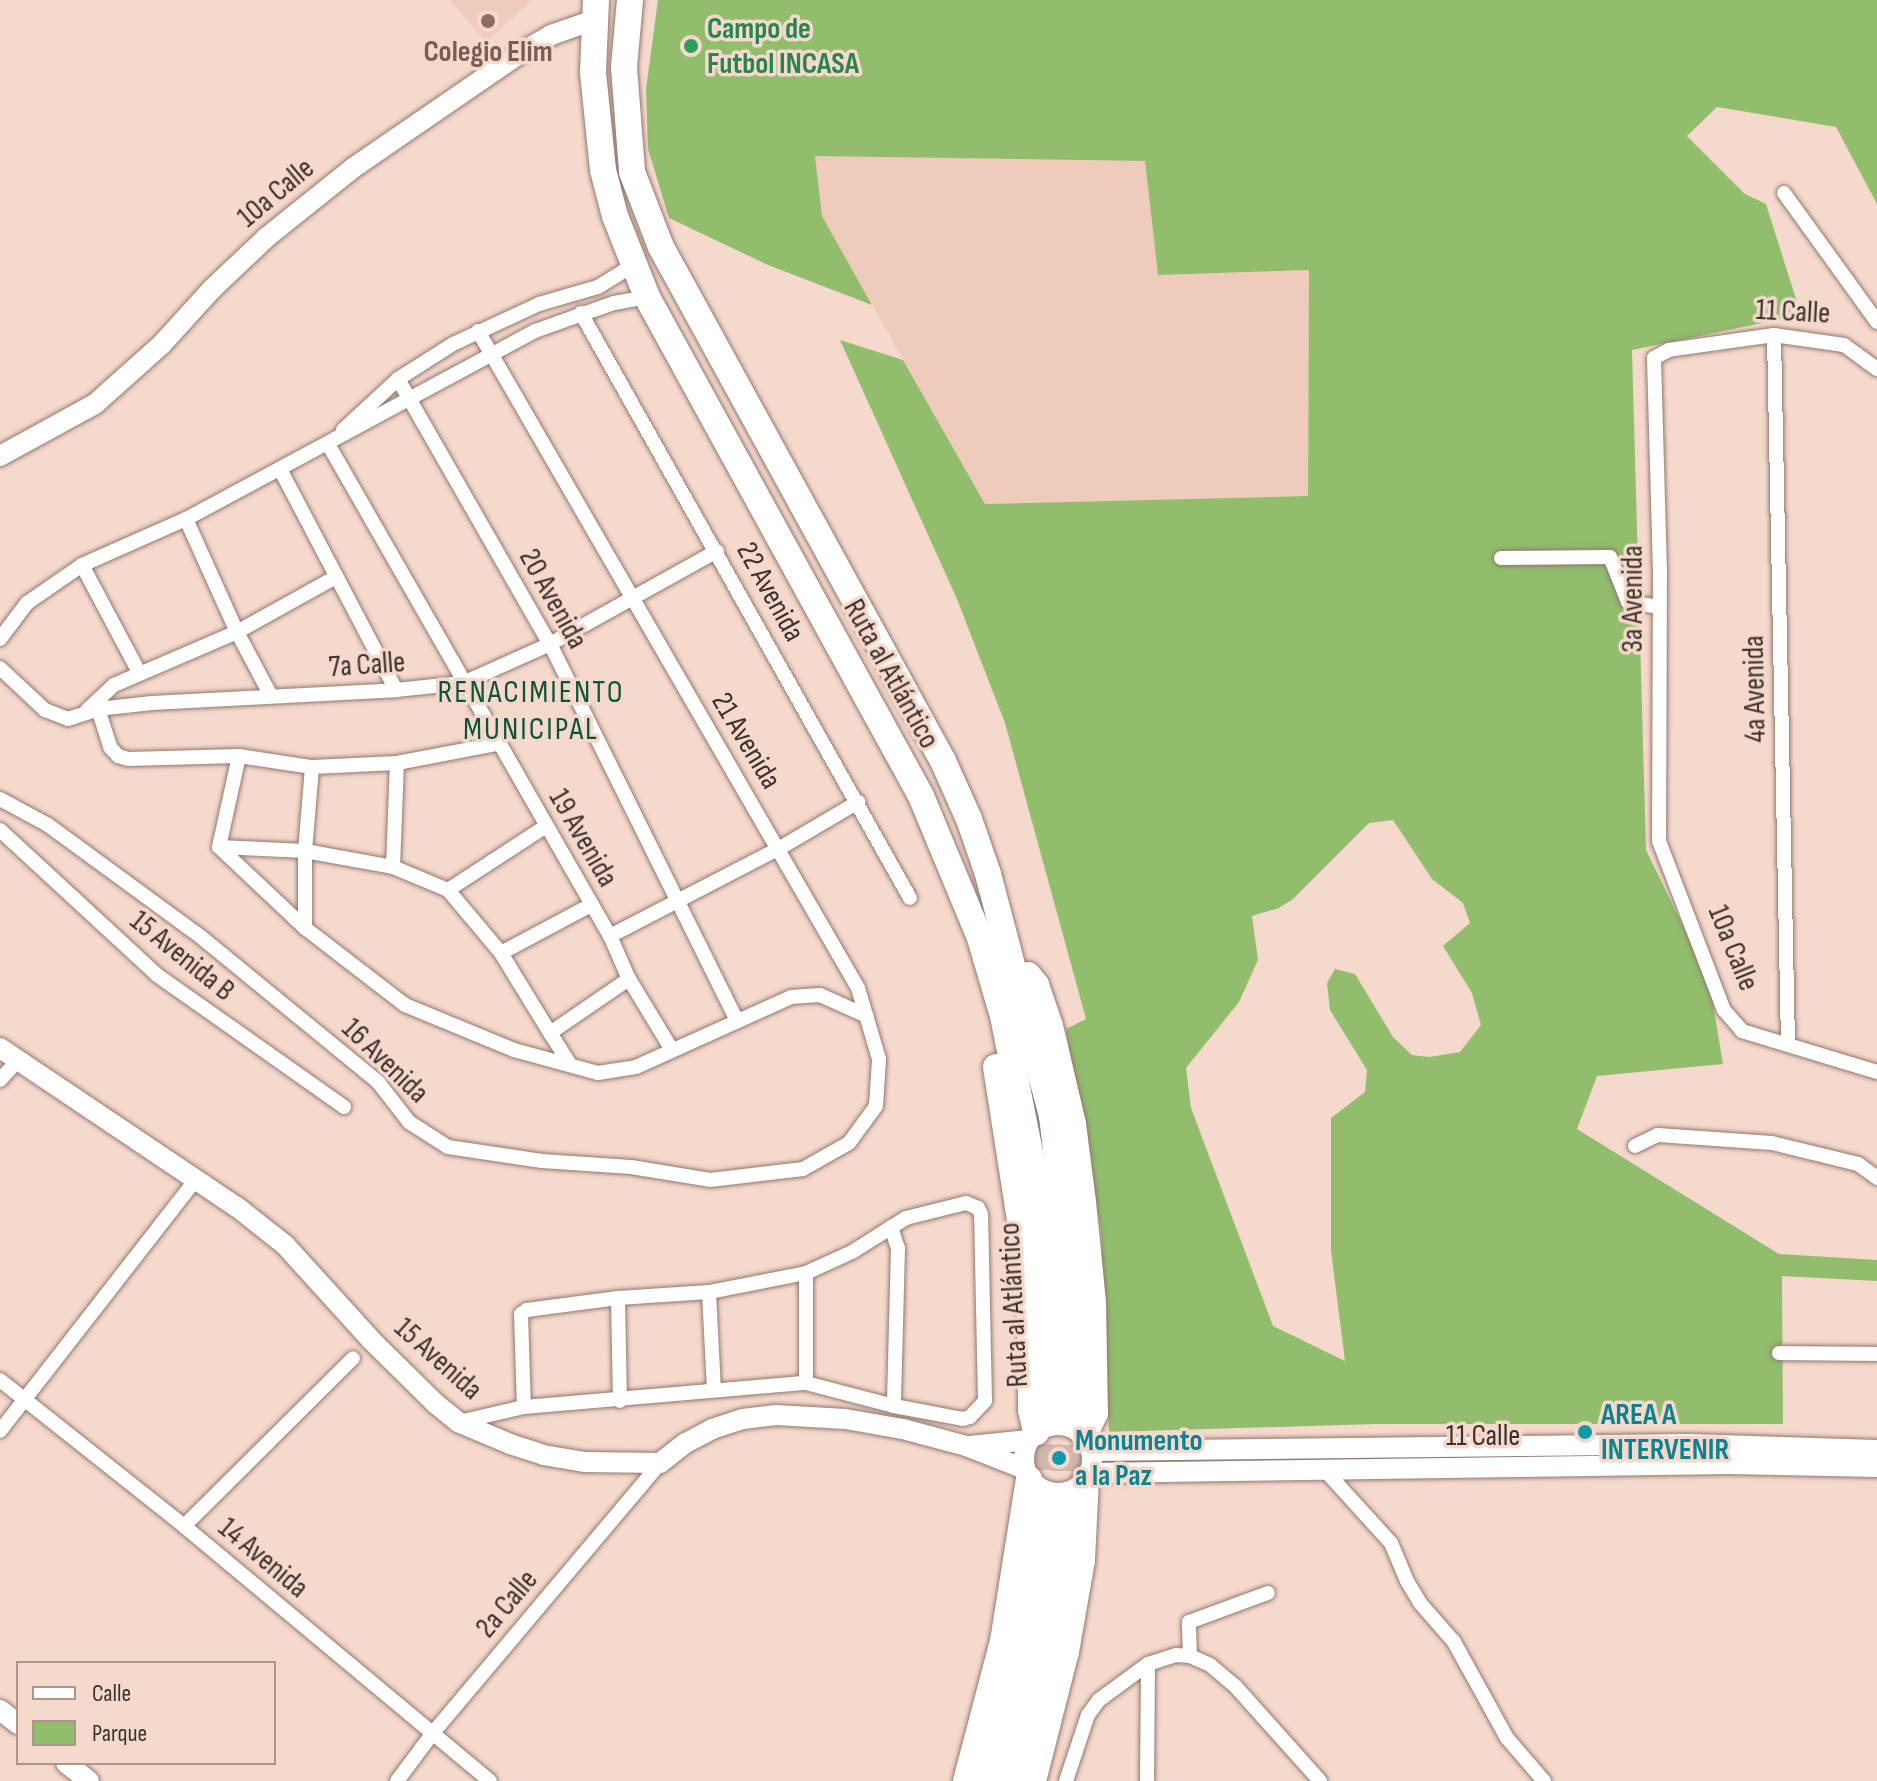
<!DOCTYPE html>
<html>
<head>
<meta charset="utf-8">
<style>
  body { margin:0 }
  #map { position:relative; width:1877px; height:1781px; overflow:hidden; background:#f6d9cd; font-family:"Sofia Sans Condensed",sans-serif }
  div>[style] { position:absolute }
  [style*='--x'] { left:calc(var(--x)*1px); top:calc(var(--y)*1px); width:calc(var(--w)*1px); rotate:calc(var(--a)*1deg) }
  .built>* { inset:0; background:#efcbbc }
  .green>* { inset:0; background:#91bd6d }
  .highway-tunnel>* { height:26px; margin-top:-13px; transform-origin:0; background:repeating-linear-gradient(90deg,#d1b7ad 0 26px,transparent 0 39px) }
  .roads { filter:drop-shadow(0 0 2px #92786d) drop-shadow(0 0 2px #92786d) }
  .street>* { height:14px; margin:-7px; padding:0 7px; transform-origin:7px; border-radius:7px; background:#fff }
  .secondary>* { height:20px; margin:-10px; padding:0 10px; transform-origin:10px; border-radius:10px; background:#fff }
  .secondary>.ring { margin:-10px; padding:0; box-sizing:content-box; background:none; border:20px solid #fff; border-radius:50% }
  .highway>* { height:26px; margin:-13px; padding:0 13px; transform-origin:13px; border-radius:13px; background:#fff }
  .dots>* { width:22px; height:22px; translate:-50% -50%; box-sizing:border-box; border:4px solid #f6d9cd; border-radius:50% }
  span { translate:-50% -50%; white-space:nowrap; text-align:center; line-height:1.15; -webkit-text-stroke:7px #f6d9cd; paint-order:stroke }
  .leisure-label { font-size:30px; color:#27864d; font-weight:700 }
  .left { translate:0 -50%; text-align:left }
  .education-label { font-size:30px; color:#785e54; font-weight:700 }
  .street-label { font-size:30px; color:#3b302b }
  .culture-label { font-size:30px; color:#0d838f; font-weight:700 }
  .neighbourhood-label { font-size:32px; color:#0e5338; letter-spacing:2px }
  .legend { position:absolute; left:16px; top:1661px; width:260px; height:104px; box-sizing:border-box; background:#f6d9cd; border:2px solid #ab958c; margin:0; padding:10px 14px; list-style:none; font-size:24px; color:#3b302b }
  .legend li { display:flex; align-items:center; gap:16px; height:40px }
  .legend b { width:40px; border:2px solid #ab958c }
</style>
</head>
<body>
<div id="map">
  <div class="built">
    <div style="clip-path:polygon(450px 0,532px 0,486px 42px)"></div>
    <div style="clip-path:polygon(815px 156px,1145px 161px,1158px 275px,1309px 270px,1308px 496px,985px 504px,822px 216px)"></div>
  </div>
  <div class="green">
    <div style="clip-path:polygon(evenodd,658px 0,1877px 0,1877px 204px,1836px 127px,1717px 107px,1687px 136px,1745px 194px,1766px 204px,1801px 315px,1632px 350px,1646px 850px,1709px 980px,1723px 1064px,1597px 1076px,1577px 1129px,1779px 1254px,1877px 1260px,1877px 1281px,1782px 1276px,1783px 1424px,1376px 1424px,1109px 1432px,1101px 1231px,1066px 1029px,1086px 1019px,1005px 723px,957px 599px,840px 340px,903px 360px,985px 504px,1308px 496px,1309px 270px,1158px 275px,1145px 161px,815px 156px,822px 216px,872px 305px,768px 265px,669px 218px,648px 149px,646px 89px,658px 0,1393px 820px,1432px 879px,1463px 903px,1470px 923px,1443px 946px,1472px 993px,1481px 1025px,1460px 1052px,1429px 1057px,1412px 1055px,1393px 1037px,1355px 974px,1335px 969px,1327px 983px,1330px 1010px,1367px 1070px,1365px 1092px,1331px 1118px,1331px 1251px,1345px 1361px,1273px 1326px,1191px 1108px,1186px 1068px,1239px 1002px,1258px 960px,1252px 916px,1279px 908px,1293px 899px,1369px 823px,1393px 820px)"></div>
  </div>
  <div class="highway-tunnel">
    <div style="--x:1044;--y:1509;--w:101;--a:-85.5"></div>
    <div style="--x:1065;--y:1510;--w:101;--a:-85.5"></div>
  </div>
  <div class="roads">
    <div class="street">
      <div style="--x:1784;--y:193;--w:159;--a:54.2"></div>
      <div style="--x:581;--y:313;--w:671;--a:60.65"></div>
      <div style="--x:1774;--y:335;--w:708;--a:88.87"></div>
      <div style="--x:1877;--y:369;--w:41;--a:-144"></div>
      <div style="--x:1844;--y:345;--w:71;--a:-171.9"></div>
      <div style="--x:1774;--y:335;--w:106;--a:171.9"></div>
      <div style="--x:1669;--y:350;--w:17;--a:152"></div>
      <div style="--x:1654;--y:358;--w:209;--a:88.4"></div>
      <div style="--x:1660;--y:567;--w:274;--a:90.2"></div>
      <div style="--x:1659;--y:841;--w:181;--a:69"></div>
      <div style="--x:1724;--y:1010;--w:28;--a:49"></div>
      <div style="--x:1742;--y:1031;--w:141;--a:16.9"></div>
      <div style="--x:398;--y:379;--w:305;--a:60.2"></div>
      <div style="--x:550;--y:644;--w:421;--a:63.6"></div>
      <div style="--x:343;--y:430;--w:75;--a:-42.8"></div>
      <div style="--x:398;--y:379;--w:65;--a:-32.5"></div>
      <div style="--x:453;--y:344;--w:95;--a:-24.9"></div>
      <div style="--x:539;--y:304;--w:61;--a:-16.1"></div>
      <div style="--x:598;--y:287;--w:44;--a:-31.9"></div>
      <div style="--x:328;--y:444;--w:567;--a:60.18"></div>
      <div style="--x:610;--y:936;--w:47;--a:66.2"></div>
      <div style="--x:629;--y:979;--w:83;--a:58.8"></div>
      <div style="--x:280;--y:469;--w:250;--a:62.3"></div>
      <div style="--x:186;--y:519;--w:124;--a:65.7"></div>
      <div style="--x:237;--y:632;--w:72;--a:62"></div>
      <div style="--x:1501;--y:558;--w:109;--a:-0.5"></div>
      <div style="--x:1610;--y:557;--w:48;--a:68.2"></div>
      <div style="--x:1628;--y:602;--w:31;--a:9"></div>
      <div style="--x:82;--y:565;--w:123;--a:62"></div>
      <div style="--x:0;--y:639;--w:45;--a:-53.1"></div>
      <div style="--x:27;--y:603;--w:67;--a:-34.6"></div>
      <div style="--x:82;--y:565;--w:114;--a:-23.9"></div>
      <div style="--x:186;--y:519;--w:396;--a:-28.3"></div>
      <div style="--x:535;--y:331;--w:84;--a:-19.5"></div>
      <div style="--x:614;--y:303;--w:34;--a:-10"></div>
      <div style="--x:0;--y:668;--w:62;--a:43"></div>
      <div style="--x:45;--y:710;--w:25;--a:21"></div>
      <div style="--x:68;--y:719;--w:32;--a:-18"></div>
      <div style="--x:98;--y:709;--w:54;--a:-6.3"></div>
      <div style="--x:152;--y:703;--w:244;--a:-3"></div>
      <div style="--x:396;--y:690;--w:67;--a:-6"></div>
      <div style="--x:463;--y:683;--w:95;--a:-24.1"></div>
      <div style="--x:550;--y:644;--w:191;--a:-29.1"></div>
      <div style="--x:98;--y:709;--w:40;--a:72"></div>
      <div style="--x:110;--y:747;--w:12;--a:48"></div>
      <div style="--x:118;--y:756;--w:10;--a:17"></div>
      <div style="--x:128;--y:759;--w:111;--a:-1.5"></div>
      <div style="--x:239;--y:756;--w:74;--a:8.6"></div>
      <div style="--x:312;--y:767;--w:85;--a:-2.7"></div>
      <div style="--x:397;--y:763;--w:102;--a:-10.8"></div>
      <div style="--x:87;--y:710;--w:37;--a:-43"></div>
      <div style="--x:114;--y:685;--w:134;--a:-23.3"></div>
      <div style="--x:237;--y:632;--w:111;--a:-29.1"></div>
      <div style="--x:0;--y:799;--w:55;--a:28.4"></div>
      <div style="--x:48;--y:825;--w:190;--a:36.2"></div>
      <div style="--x:201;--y:937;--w:229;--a:39.3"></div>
      <div style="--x:378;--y:1082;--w:51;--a:52.2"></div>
      <div style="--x:409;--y:1122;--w:46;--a:32.7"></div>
      <div style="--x:448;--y:1147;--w:95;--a:8.5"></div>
      <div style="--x:542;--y:1161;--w:89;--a:3.9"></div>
      <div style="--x:631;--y:1167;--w:80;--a:9.3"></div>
      <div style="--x:710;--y:1180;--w:94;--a:-6.7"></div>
      <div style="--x:803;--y:1169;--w:53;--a:-29.5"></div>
      <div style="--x:849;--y:1143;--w:46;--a:-53.9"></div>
      <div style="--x:876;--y:1106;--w:47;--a:-86.3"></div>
      <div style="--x:879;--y:1059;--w:74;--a:-106.5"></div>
      <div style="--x:858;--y:988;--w:759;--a:-120.04"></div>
      <div style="--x:0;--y:830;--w:214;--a:42.7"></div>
      <div style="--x:157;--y:975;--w:229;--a:35.2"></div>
      <div style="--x:219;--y:847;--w:118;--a:43.3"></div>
      <div style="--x:305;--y:928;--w:126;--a:37.6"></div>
      <div style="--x:405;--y:1005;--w:118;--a:22.4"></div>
      <div style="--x:514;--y:1050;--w:87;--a:15.3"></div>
      <div style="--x:598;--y:1073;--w:38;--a:-9"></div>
      <div style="--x:636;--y:1067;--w:170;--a:-24.3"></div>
      <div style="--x:791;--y:997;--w:29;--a:-4"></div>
      <div style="--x:820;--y:995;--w:51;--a:24.1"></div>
      <div style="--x:219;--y:847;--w:86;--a:2.7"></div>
      <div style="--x:305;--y:851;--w:89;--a:10.3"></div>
      <div style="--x:393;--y:867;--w:60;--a:22.7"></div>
      <div style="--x:448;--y:890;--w:82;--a:49.9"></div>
      <div style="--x:501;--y:953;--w:94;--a:58.5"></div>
      <div style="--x:219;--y:847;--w:93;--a:-77.6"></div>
      <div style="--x:393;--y:867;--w:104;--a:-87.8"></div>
      <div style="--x:448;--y:890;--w:117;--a:-33.1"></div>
      <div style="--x:305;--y:928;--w:77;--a:-90"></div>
      <div style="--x:305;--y:851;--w:84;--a:-85.2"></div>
      <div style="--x:610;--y:936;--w:191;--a:-27.4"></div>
      <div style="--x:780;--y:848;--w:91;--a:-30.5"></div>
      <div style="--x:501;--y:953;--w:102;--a:-28.1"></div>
      <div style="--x:569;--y:1063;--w:36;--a:-122"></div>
      <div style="--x:550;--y:1033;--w:96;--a:-34.4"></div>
      <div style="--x:0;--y:1080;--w:27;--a:-48"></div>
      <div style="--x:1635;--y:1146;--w:25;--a:-26"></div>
      <div style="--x:1658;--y:1135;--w:114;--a:4"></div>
      <div style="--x:1772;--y:1143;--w:89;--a:13.7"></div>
      <div style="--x:1858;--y:1164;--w:24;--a:36"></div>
      <div style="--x:891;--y:1227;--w:22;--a:72"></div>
      <div style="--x:898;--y:1248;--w:158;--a:91.5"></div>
      <div style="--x:709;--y:1292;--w:98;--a:87.1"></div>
      <div style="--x:618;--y:1298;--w:103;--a:88.9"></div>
      <div style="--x:1779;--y:1353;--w:98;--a:0.6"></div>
      <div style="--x:0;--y:1380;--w:235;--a:38.4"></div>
      <div style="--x:184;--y:1526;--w:398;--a:39.8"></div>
      <div style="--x:806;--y:1383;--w:110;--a:-90"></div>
      <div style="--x:459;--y:1422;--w:67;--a:-13"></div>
      <div style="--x:524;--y:1407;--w:283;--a:-4.9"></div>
      <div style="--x:806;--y:1383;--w:91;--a:14.6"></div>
      <div style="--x:894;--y:1406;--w:70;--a:10.7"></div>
      <div style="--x:963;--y:1419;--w:7;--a:-16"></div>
      <div style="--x:970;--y:1417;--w:22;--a:-47"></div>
      <div style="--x:985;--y:1401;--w:187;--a:-91.2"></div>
      <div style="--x:981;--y:1214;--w:7;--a:-117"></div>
      <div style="--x:978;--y:1208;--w:13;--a:-157"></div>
      <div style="--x:966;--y:1203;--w:62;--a:166"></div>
      <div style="--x:906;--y:1218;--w:64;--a:147.8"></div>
      <div style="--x:852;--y:1252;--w:51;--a:155.5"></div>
      <div style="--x:806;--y:1273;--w:99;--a:168.9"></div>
      <div style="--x:709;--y:1292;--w:91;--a:176.2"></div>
      <div style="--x:618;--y:1298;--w:92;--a:172.5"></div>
      <div style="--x:527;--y:1310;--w:7;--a:146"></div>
      <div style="--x:521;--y:1314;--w:93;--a:88.2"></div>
      <div style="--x:0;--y:1431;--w:321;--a:-52.1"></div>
      <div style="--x:1322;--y:1467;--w:103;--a:47.8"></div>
      <div style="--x:1391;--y:1543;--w:41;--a:67.2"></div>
      <div style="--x:1407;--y:1581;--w:26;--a:59"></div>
      <div style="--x:1420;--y:1603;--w:52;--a:48.9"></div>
      <div style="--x:1454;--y:1642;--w:110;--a:61.1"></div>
      <div style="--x:1507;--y:1738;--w:57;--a:49.3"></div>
      <div style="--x:184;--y:1526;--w:238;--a:-44.8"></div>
      <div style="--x:1190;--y:1656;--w:34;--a:-92"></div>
      <div style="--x:1189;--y:1622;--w:84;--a:-20.2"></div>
      <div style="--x:397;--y:1781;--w:59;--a:-53.3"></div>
      <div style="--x:432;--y:1734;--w:354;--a:-49.9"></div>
      <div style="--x:1066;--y:1781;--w:70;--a:-71.6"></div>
      <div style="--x:1088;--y:1715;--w:19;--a:-54"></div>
      <div style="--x:1099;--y:1700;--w:61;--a:-36.3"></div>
      <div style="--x:1148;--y:1664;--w:29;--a:-18"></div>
      <div style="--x:1176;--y:1655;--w:14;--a:4"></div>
      <div style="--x:1190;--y:1656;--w:22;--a:24"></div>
      <div style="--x:1210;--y:1665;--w:34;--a:40"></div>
      <div style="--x:1236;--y:1687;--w:126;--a:48.2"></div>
      <div style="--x:1147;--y:1781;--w:117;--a:-89.5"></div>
    </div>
    <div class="secondary">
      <div style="--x:0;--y:456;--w:108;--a:-28.7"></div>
      <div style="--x:95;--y:404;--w:90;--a:-41.8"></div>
      <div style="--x:162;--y:344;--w:74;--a:-47.7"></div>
      <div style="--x:212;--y:289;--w:76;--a:-43.4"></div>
      <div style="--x:267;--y:237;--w:110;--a:-38.7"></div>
      <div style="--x:353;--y:168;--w:205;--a:-34.5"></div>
      <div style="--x:522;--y:52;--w:34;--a:-30"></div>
      <div style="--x:551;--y:35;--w:46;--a:-19.2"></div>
      <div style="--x:0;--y:1048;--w:285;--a:33.9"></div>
      <div style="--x:237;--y:1207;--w:61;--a:38.4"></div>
      <div style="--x:285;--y:1245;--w:128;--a:47.8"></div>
      <div style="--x:371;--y:1340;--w:91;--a:44.6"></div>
      <div style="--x:436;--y:1404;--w:28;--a:39"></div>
      <div style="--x:458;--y:1422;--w:56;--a:22.9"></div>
      <div style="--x:510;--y:1444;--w:35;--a:18"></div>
      <div style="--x:543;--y:1455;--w:43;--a:9.5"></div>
      <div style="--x:585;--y:1462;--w:75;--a:0.8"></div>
      <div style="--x:660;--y:1463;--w:33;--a:-38"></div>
      <div style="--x:686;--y:1443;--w:30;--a:-28"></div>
      <div style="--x:712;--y:1429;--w:33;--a:-18"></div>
      <div style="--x:743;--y:1419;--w:33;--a:-7"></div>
      <div style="--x:776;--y:1415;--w:69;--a:3.3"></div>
      <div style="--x:845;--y:1419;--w:59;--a:9.8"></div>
      <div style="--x:903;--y:1429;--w:65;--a:15.1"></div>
      <div style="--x:966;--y:1446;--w:63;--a:21.3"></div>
      <div class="ring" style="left:1024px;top:1425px;width:48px;height:48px"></div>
      <div style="--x:970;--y:1446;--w:59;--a:-5.8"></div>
      <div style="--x:1091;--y:1451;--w:597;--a:-0.67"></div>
      <div style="--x:1688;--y:1444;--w:189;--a:1.8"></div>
      <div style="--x:1089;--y:1473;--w:640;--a:-0.81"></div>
      <div style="--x:1729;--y:1464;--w:148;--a:1.2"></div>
      <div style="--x:0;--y:1710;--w:23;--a:38"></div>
      <div style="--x:66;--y:1763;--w:29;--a:38"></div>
    </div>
    <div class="highway">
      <div style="--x:596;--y:0;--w:73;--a:92.4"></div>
      <div style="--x:593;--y:73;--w:98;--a:84.1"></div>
      <div style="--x:603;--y:170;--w:48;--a:75.4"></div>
      <div style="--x:615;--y:216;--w:87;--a:68.4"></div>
      <div style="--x:647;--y:297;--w:569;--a:61.23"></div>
      <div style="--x:921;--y:796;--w:154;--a:67.4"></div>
      <div style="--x:980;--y:938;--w:81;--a:73.6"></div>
      <div style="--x:1003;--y:1016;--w:217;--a:78.8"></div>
      <div style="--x:1045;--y:1229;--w:179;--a:87.8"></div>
      <div style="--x:630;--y:0;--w:67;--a:95.1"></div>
      <div style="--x:624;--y:67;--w:105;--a:85.6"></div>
      <div style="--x:632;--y:172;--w:80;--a:68.9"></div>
      <div style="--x:661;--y:247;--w:586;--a:61.25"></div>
      <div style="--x:943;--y:761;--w:64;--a:65.9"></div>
      <div style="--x:969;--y:819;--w:58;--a:70.9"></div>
      <div style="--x:988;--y:874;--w:250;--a:75.2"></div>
      <div style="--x:1052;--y:1116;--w:180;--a:83.3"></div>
      <div style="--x:1073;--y:1295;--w:114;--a:90"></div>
      <div style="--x:1028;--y:975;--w:13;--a:51"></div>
      <div style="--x:1036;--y:985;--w:43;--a:71.1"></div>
      <div style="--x:1050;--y:1026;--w:101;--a:76.8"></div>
      <div style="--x:1073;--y:1124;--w:79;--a:82.7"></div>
      <div style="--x:1083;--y:1202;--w:101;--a:84.3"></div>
      <div style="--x:1093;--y:1303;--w:110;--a:89"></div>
      <div style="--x:1095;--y:1413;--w:25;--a:116"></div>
      <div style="--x:996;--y:1067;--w:220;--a:81.1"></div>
      <div style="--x:1030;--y:1284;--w:126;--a:89.5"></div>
      <div style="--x:1031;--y:1410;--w:23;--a:77"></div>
      <div style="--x:966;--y:1781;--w:145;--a:-75.2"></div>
      <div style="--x:1003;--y:1641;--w:164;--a:-80.9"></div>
      <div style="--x:988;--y:1781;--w:63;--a:-73.3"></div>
      <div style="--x:1006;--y:1721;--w:135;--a:-77.6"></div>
      <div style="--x:1035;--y:1589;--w:81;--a:-83.6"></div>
      <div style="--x:1012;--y:1781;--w:148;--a:-76"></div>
      <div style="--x:1048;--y:1637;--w:128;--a:-82.4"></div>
      <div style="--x:1033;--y:1781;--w:133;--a:-75.7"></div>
      <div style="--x:1066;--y:1652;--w:93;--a:-80.1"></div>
      <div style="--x:1082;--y:1560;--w:82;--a:-87.2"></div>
    </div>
  </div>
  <div class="dots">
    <div style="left:488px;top:21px;background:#8d6e63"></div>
    <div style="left:691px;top:46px;background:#2e9e5b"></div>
    <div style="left:1585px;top:1432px;background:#0f9aa8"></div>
    <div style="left:1059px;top:1458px;background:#0f9aa8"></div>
  </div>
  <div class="leisure-label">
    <span class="left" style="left:707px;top:46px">Campo de<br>Futbol INCASA</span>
  </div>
  <div class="education-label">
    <span style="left:488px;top:52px">Colegio Elim</span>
  </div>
  <div class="street-label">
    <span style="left:276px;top:193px;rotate:-40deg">10a Calle</span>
    <span style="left:1793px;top:312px;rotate:3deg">11 Calle</span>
    <span style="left:770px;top:592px;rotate:61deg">22 Avenida</span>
    <span style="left:553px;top:599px;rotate:61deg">20 Avenida</span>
    <span style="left:1633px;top:599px;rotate:-90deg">3a Avenida</span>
    <span style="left:367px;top:665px;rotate:-4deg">7a Calle</span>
    <span style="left:891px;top:674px;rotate:61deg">Ruta al Atlántico</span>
    <span style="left:1755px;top:689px;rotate:-91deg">4a Avenida</span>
    <span style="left:746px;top:741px;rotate:59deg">21 Avenida</span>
    <span style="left:583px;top:838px;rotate:60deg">19 Avenida</span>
    <span style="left:1733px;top:948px;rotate:68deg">10a Calle</span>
    <span style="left:182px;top:956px;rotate:39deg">15 Avenida B</span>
    <span style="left:385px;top:1061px;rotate:44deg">16 Avenida</span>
    <span style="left:1014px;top:1305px;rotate:-93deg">Ruta al Atlántico</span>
    <span style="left:438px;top:1359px;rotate:42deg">15 Avenida</span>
    <span style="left:1483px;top:1436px">11 Calle</span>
    <span style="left:263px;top:1558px;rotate:40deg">14 Avenida</span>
    <span style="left:507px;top:1604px;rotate:-50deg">2a Calle</span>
  </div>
  <div class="culture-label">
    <span class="left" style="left:1601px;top:1432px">AREA A<br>INTERVENIR</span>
    <span class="left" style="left:1075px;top:1458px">Monumento<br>a la Paz</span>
  </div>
  <div class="neighbourhood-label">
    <span style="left:531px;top:712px">RENACIMIENTO<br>MUNICIPAL</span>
  </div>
  <ul class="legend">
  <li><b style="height:10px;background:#fff"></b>Calle</li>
  <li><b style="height:22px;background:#91bd6d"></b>Parque</li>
  </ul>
</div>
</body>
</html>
